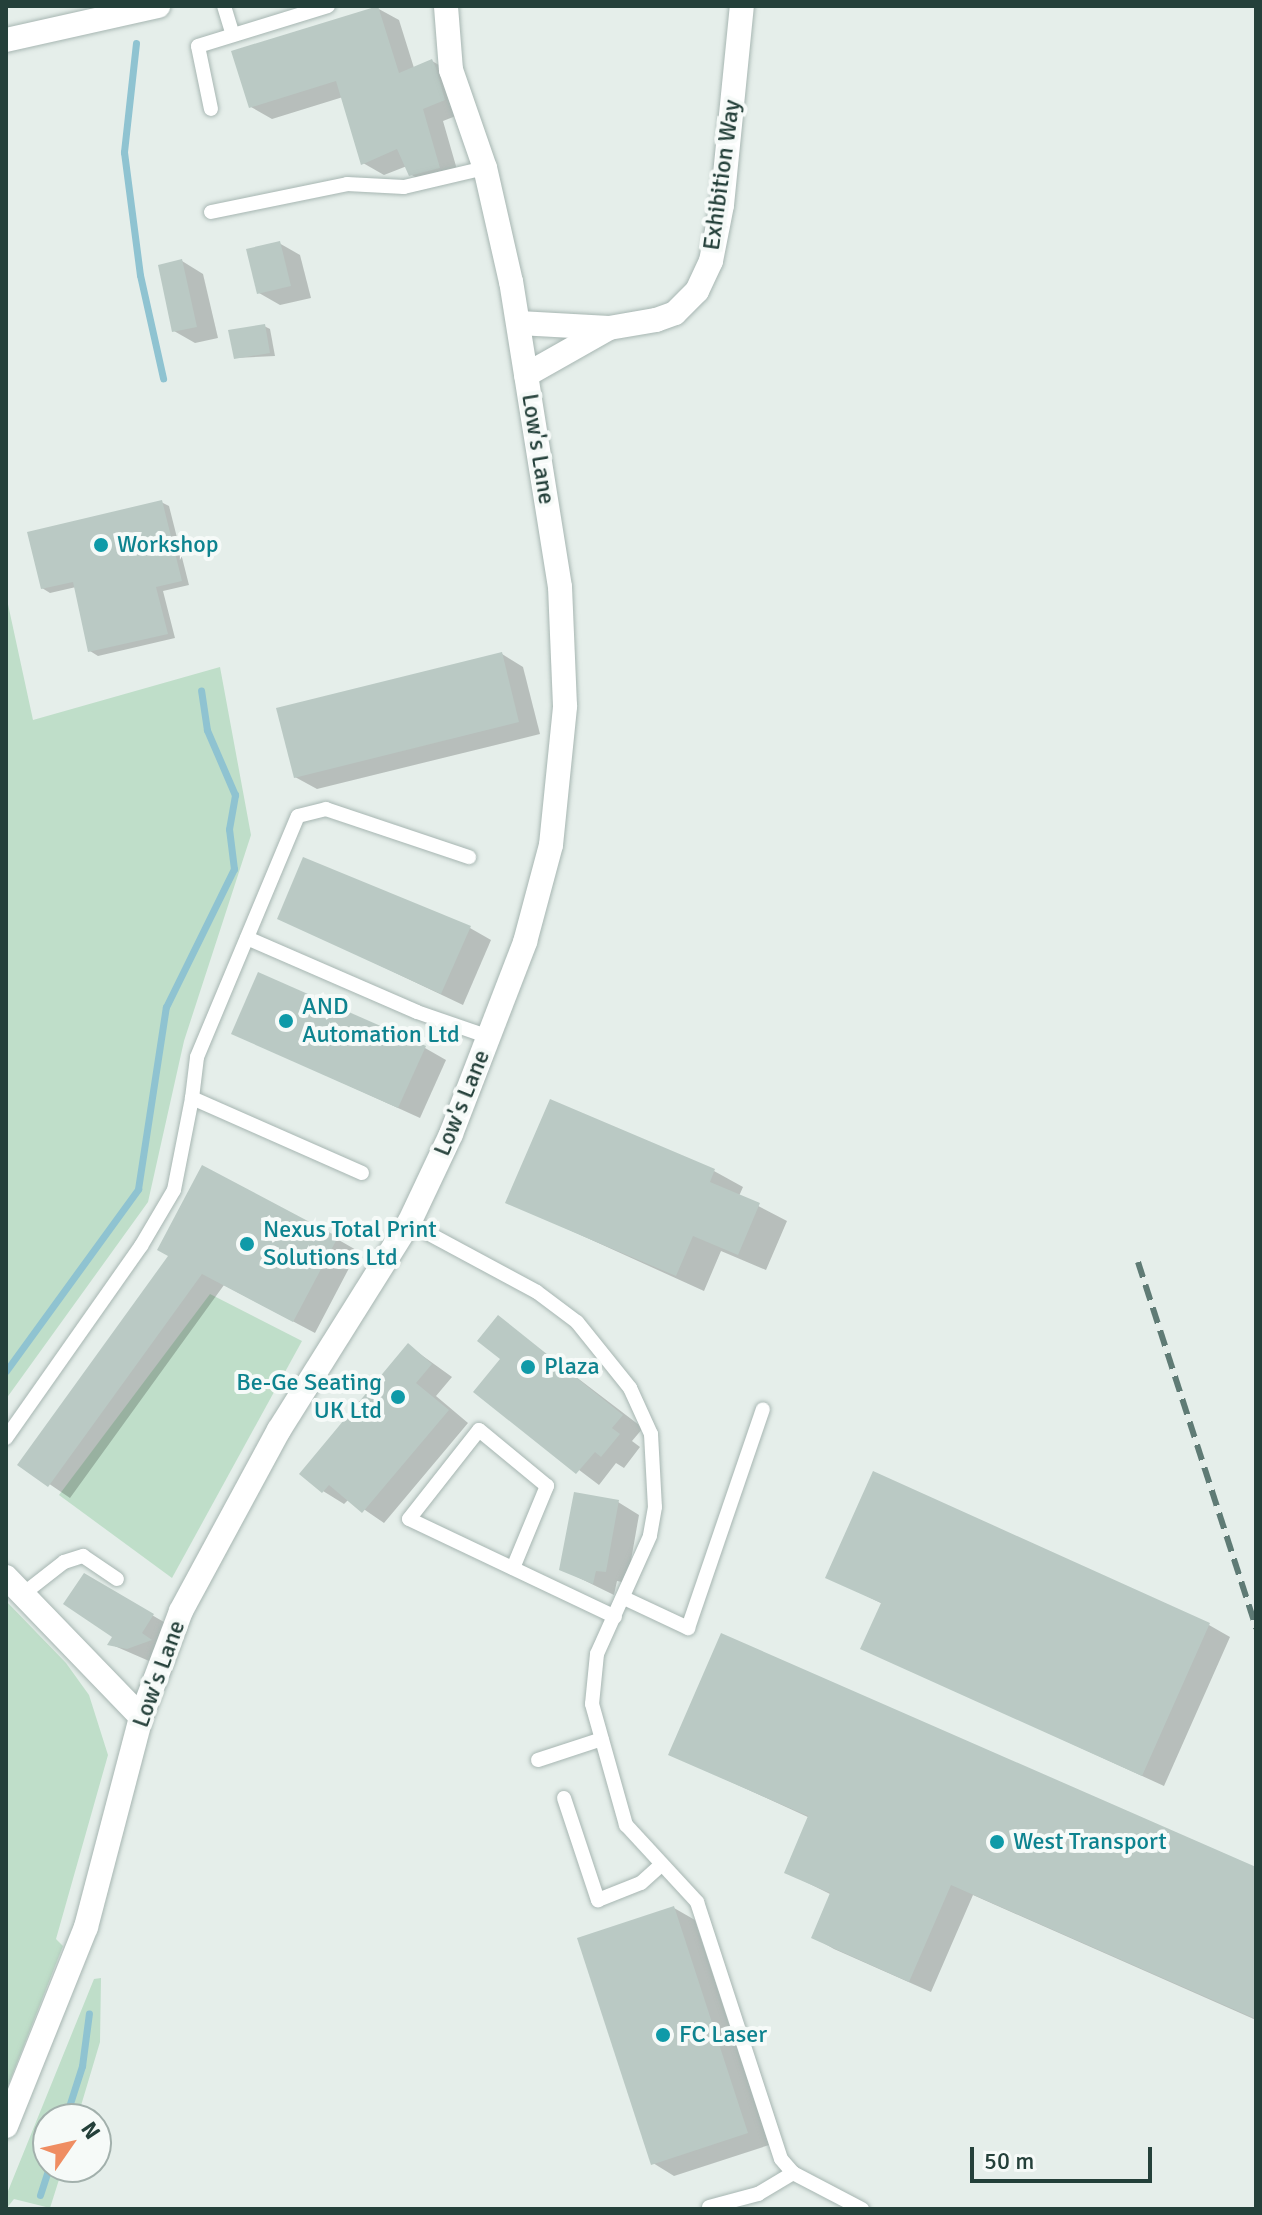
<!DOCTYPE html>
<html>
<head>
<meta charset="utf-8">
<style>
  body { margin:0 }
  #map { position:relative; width:1262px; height:2215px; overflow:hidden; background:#e5eeea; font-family:Signika,sans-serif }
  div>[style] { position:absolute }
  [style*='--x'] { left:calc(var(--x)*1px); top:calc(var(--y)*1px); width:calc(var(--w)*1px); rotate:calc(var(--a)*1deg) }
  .green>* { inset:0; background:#bfdec9 }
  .shadow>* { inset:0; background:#0003 }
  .stream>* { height:7px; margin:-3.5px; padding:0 3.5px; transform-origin:3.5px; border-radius:3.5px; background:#8fc3d1 }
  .building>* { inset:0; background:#bac9c4 }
  .roads { filter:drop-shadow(0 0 2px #a7b6b2) drop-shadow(0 0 2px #a7b6b2) }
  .service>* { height:14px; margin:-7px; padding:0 7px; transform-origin:7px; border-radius:7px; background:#fff }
  .minor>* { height:24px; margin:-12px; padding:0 12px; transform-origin:12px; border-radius:12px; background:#fff }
  .tertiary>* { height:24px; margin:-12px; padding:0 12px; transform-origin:12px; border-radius:12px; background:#fff }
  .rail>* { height:6px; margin-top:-3px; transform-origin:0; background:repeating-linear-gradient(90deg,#5f7b75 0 16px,transparent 0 24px) }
  .dots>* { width:22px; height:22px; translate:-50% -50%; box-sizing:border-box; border:4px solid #f6faf8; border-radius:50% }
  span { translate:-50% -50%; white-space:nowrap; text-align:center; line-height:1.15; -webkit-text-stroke:8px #f6faf8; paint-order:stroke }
  .street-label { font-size:24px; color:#24403a }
  .culture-label { font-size:24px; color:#0d838f }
  .left { translate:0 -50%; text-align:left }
  .right { translate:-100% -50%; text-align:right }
  .frame { position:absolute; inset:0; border:8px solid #24403a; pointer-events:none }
  .north { position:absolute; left:32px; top:2103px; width:80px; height:80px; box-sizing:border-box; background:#f6faf8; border:2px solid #a2b0ac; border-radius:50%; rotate:56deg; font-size:22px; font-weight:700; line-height:32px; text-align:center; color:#24403a }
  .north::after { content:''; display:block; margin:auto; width:28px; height:36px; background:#ef8d62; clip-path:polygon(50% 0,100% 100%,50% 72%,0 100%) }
  .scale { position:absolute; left:970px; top:2147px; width:182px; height:36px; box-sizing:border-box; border:4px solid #24403a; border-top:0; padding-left:10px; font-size:24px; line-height:28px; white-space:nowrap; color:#24403a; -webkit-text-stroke:6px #f6faf8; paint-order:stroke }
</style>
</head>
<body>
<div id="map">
  <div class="green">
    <div style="clip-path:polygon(6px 595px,33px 720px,220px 667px,251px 835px,184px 1041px,148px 1202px,6px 1399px)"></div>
    <div style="clip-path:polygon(210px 1294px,302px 1341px,172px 1578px,59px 1495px)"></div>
    <div style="clip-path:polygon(6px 1601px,66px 1663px,89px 1695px,108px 1755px,56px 1939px,63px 1946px,6px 2091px)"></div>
    <div style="clip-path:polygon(101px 1978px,100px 2042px,77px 2119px,48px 2119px,48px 2167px,63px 2167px,50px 2208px,14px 2199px,6px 2209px,6px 2196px,94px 1979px)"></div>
  </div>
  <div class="shadow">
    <div style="clip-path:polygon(377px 8px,399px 20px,414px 68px,432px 61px,453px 73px,466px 112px,443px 121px,460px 180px,432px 187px,410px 174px,407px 166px,384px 175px,363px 163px,343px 97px,272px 119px,251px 107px)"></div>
    <div style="clip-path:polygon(279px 243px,300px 255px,311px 298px,280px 305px,259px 293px)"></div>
    <div style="clip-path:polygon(182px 261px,203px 274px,218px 338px,195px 343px,174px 331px)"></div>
    <div style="clip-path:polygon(264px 326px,270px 329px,275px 356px,236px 358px)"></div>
    <div style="clip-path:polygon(161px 502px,169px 506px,189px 585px,163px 591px,175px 638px,98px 656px,90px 651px,76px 587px,50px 593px,42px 588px)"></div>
    <div style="clip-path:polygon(502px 654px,523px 667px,540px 734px,317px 789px,295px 777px)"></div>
    <div style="clip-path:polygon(280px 918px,470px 928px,491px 940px,463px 1005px)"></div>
    <div style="clip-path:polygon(233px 1033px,425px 1048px,446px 1060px,420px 1118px)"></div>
    <div style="clip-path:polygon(551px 1101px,714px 1171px,743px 1187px,739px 1196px,787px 1221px,766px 1270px,721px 1251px,704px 1291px,508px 1202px)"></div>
    <div style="clip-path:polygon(337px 1239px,358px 1251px,315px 1333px,224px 1285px,70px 1498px,20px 1464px,170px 1255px)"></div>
    <div style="clip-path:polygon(499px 1318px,643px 1428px,632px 1441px,640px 1447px,624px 1468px,616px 1463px,599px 1485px,476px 1392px,502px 1359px)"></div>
    <div style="clip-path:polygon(409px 1346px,452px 1377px,436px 1396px,468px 1423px,384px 1523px,349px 1499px,344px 1504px,323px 1491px)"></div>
    <div style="clip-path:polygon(618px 1502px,639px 1515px,627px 1583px,617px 1581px,614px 1595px,561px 1569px)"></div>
    <div style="clip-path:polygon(85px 1576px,181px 1632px,169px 1650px,178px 1656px,156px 1664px,110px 1644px,115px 1637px)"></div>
    <div style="clip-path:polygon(828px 1577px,1209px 1625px,1230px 1637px,1164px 1786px,863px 1648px,883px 1604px)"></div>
    <div style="clip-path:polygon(670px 1754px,1256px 1870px,1256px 2020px,973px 1895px,931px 1992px,834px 1949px,813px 1937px,832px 1895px,786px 1872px,810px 1818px)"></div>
    <div style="clip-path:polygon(674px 1908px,695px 1920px,769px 2145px,674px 2176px,653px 2163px)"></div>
  </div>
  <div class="stream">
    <div style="--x:136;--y:43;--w:110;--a:96.3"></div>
    <div style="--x:124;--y:152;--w:124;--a:82.6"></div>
    <div style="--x:140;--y:275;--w:106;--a:77.4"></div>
    <div style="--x:6;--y:1371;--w:225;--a:-54"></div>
    <div style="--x:138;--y:1189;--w:184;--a:-81.3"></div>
    <div style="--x:166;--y:1007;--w:154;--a:-63.8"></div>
    <div style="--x:234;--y:869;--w:40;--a:-97.1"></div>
    <div style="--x:229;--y:829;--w:35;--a:-80"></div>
    <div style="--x:235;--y:795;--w:71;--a:-113.3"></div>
    <div style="--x:207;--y:730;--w:40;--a:-98.5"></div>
    <div style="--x:65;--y:2119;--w:56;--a:-72.2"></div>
    <div style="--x:82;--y:2066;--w:53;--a:-82.5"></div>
    <div style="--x:40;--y:2195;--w:29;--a:-72"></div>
  </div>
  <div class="building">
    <div style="clip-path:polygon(378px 6px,399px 73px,432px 59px,436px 68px,445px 100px,423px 109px,440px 168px,409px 176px,397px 149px,361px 165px,336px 81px,249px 108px,231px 51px)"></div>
    <div style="clip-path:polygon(280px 241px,291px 286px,257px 294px,246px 249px)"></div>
    <div style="clip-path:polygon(182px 259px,197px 327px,172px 332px,158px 265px)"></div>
    <div style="clip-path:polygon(265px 324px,270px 353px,234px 359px,228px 330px)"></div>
    <div style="clip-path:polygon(162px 500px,182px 581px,156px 587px,168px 634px,88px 652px,73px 582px,41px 589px,27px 532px)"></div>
    <div style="clip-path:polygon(502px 652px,519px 722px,294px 778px,276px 708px)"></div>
    <div style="clip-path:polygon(303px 857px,471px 926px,441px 994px,277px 919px)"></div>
    <div style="clip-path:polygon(258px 972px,426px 1046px,398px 1108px,231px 1034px)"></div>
    <div style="clip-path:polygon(550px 1099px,715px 1169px,710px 1182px,760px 1203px,738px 1255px,693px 1236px,676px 1276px,505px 1203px)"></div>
    <div style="clip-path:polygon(202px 1165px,338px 1237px,293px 1322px,202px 1274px,48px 1487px,17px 1465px,168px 1256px,157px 1250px)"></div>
    <div style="clip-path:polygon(498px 1315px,623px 1415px,612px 1428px,620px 1434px,601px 1457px,595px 1452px,576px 1474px,473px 1392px,500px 1359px,477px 1341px)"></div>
    <div style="clip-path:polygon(408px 1343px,432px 1364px,416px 1383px,449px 1410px,362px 1513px,329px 1485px,322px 1493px,299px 1474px)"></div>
    <div style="clip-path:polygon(873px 1471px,1210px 1623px,1142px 1776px,860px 1649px,881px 1603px,825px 1578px)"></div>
    <div style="clip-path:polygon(574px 1492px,619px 1500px,606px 1572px,596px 1571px,593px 1584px,559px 1570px)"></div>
    <div style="clip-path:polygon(84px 1573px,154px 1614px,142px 1633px,152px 1640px,127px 1649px,107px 1645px,112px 1637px,63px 1604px)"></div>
    <div style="clip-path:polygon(721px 1633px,1256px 1867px,1256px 2019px,951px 1885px,909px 1982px,811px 1938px,830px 1893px,784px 1873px,808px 1816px,668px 1755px)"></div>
    <div style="clip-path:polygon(674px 1906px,748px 2133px,651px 2165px,577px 1938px)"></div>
  </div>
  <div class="roads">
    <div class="service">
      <div style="--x:224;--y:6;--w:30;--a:73"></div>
      <div style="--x:211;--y:109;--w:64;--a:-101.7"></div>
      <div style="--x:198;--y:46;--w:136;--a:-17.1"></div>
      <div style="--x:211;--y:212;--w:139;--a:-11.6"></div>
      <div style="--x:347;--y:184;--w:57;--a:3"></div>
      <div style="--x:404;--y:187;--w:83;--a:-13.2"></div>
      <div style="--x:247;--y:938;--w:185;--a:23.5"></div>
      <div style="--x:417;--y:1012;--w:76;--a:19.1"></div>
      <div style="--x:362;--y:1173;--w:186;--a:-156.2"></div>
      <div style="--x:192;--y:1098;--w:41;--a:-83"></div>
      <div style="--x:197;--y:1057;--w:261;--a:-67.3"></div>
      <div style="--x:298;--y:816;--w:29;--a:-14"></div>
      <div style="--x:326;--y:809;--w:151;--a:18.6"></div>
      <div style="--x:409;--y:1223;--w:145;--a:28.3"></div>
      <div style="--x:537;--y:1292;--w:50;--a:36.9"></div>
      <div style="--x:577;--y:1322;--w:85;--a:51.2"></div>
      <div style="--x:630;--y:1388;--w:51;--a:65.5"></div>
      <div style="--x:651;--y:1434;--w:73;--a:86.9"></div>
      <div style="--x:655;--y:1507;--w:29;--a:100"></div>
      <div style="--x:650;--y:1536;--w:129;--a:114.2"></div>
      <div style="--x:597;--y:1654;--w:50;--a:95.7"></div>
      <div style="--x:592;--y:1704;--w:126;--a:74.3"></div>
      <div style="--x:626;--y:1825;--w:105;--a:47.3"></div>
      <div style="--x:697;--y:1902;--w:270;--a:71.9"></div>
      <div style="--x:781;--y:2159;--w:18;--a:49"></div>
      <div style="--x:793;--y:2173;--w:78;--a:27.6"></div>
      <div style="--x:6;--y:1438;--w:235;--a:-54.9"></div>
      <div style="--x:141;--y:1246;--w:65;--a:-59.5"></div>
      <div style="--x:174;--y:1190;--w:94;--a:-78.9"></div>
      <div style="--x:513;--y:1568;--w:89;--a:-67.5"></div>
      <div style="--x:547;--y:1486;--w:88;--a:-140.5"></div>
      <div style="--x:479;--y:1430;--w:113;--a:128.2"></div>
      <div style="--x:409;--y:1519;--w:228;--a:25.4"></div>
      <div style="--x:23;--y:1594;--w:52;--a:-38"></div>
      <div style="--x:64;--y:1562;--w:20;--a:-18"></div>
      <div style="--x:83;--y:1556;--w:41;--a:34.1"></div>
      <div style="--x:624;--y:1598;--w:71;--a:25.1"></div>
      <div style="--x:688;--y:1628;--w:231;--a:-71.1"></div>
      <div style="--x:538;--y:1760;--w:67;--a:-18.2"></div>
      <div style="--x:564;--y:1798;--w:108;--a:71.6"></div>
      <div style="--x:598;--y:1900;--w:46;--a:-21.6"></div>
      <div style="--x:641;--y:1883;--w:25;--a:-42"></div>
      <div style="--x:709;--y:2207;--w:51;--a:-14.9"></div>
      <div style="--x:758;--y:2194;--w:41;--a:-31"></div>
    </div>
    <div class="minor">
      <div style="--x:519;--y:323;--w:90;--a:3.2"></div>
      <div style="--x:609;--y:328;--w:48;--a:-9.7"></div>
      <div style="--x:656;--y:320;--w:20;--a:-20"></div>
      <div style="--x:675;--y:313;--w:31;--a:-45"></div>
      <div style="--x:697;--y:291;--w:33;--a:-65"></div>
      <div style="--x:711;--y:261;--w:57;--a:-78.9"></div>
      <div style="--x:722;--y:205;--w:200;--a:-84.3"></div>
      <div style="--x:526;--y:375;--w:95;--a:-29.5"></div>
      <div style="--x:6;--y:1577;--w:194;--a:46"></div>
    </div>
    <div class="tertiary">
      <div style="--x:6;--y:40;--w:156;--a:-12.6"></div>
      <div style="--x:6;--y:2126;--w:214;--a:-68.1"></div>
      <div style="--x:86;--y:1927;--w:217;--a:-75.3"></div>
      <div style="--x:141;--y:1717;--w:113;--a:-69.3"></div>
      <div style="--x:181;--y:1611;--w:206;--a:-61.6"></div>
      <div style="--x:279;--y:1430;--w:244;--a:-57.9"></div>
      <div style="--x:409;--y:1223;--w:98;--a:-64.7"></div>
      <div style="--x:451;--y:1134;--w:206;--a:-68.9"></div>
      <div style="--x:525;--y:942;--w:100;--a:-75"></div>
      <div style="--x:551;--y:845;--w:140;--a:-84.2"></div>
      <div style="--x:565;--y:706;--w:119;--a:-92.4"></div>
      <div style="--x:560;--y:587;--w:309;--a:-99.1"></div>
      <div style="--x:511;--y:282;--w:117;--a:-102.8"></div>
      <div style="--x:485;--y:168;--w:104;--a:-109.1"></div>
      <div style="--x:451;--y:70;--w:64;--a:-94.5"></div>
    </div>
  </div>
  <div class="rail">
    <div style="--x:1138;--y:1262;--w:385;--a:72.1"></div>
  </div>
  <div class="dots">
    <div style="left:101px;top:545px;background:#0f9aa8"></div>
    <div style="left:286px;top:1021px;background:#0f9aa8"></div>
    <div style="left:247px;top:1244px;background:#0f9aa8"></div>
    <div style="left:528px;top:1367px;background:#0f9aa8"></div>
    <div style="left:398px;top:1397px;background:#0f9aa8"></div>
    <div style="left:997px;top:1842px;background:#0f9aa8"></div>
    <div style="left:663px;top:2035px;background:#0f9aa8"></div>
  </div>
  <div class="street-label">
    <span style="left:722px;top:175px;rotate:-82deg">Exhibition Way</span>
    <span style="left:538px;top:449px;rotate:81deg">Low's Lane</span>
    <span style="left:462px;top:1103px;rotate:-68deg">Low's Lane</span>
    <span style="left:159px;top:1674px;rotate:-70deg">Low's Lane</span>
  </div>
  <div class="culture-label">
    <span class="left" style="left:117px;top:545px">Workshop</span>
    <span class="left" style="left:302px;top:1021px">AND<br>Automation Ltd</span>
    <span class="left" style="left:263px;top:1244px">Nexus Total Print<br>Solutions Ltd</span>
    <span class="left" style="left:544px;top:1367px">Plaza</span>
    <span class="right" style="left:382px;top:1397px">Be-Ge Seating<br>UK Ltd</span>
    <span class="left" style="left:1013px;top:1842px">West Transport</span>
    <span class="left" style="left:679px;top:2035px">FC Laser</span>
  </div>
  <div class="frame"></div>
  <div class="north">N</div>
  <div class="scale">50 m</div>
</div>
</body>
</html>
